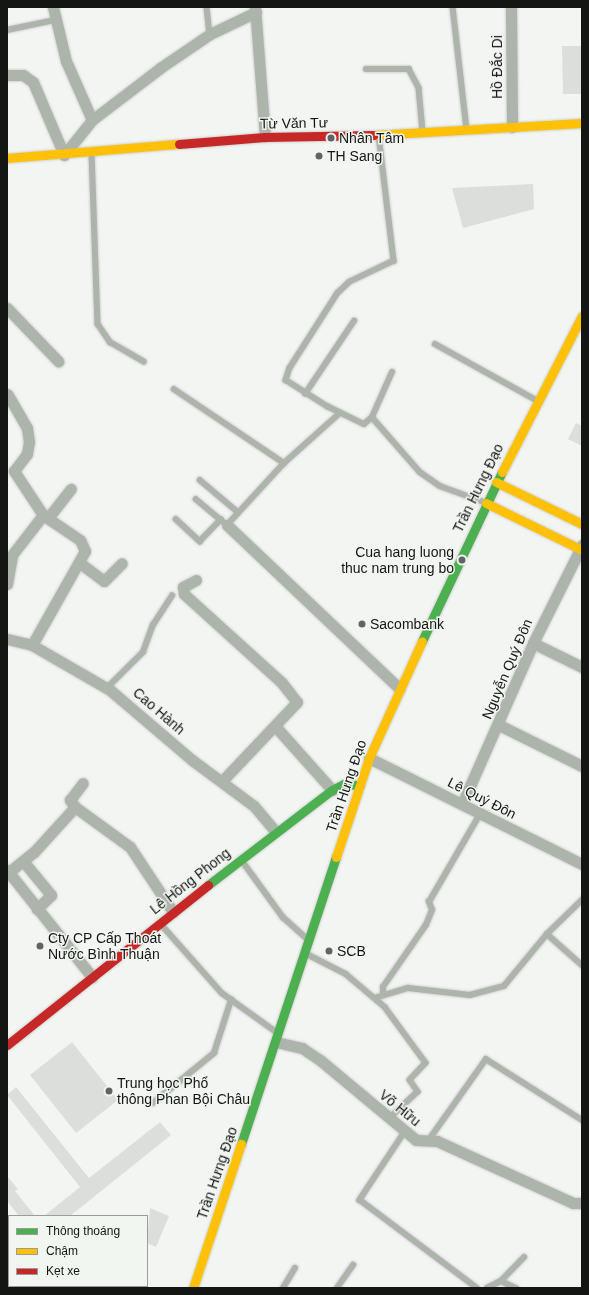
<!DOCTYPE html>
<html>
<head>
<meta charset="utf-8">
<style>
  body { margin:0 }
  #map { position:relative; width:589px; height:1295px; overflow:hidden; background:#f3f5f2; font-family:Helvetica,sans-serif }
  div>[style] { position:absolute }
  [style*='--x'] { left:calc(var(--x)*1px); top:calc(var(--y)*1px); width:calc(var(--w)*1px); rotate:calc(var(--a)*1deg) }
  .building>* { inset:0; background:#dcdedc }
  .roads { filter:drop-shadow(0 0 1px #cfd0cf) drop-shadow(0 0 1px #cfd0cf) }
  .lane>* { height:5.5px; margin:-2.75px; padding:0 2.75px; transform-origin:2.75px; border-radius:2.75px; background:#adb4ab }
  .street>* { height:11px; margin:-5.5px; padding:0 5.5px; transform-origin:5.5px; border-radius:5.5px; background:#adb4ab }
  .fast>* { height:9px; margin:-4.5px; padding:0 4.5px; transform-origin:4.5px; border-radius:4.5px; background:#4caf50 }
  .slow>* { height:9px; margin:-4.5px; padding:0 4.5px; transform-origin:4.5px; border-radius:4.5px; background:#ffc107 }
  .jam>* { height:9px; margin:-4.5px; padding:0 4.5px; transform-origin:4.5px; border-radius:4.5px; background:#c62828 }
  .dots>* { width:11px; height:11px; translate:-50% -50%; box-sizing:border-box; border:2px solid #f2f6f1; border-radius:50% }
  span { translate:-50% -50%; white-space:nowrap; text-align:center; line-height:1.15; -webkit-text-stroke:3px #f2f6f1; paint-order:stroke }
  .street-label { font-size:14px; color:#141614 }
  .poi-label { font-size:14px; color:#141614 }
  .left { translate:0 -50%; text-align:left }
  .right { translate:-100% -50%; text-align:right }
  .frame { position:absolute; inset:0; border:8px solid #141614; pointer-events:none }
  .legend { position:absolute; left:8px; top:1215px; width:140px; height:72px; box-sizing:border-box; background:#f2f6f1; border:1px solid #999c99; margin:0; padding:5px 7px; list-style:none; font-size:12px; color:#141614 }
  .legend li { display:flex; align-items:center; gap:8px; height:20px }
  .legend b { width:20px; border:1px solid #999c99 }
</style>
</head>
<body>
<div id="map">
  <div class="building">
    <div style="clip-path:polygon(562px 46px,582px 46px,582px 94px,563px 94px)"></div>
    <div style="clip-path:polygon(533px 184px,534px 209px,463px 228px,452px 188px)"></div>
    <div style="clip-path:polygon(576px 423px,582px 426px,582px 446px,568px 439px)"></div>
    <div style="clip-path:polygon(72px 1042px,118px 1100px,76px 1133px,30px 1075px)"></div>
    <div style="clip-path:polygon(16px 1087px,89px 1178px,160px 1122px,171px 1135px,70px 1216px,44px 1216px,80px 1187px,7px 1095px)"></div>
    <div style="clip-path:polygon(7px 1176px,18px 1189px,15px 1191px,35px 1216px,19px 1216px,7px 1201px)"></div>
    <div style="clip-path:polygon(150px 1208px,169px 1216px,156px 1247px,147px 1243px)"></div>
  </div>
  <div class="roads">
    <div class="lane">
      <div style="--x:207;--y:7;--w:27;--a:84"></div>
      <div style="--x:453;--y:7;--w:124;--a:83.5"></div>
      <div style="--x:7;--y:30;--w:49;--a:-11.8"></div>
      <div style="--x:366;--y:69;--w:43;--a:0"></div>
      <div style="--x:409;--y:69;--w:21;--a:62"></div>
      <div style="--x:419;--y:88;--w:44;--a:84.8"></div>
      <div style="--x:379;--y:135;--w:127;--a:83.2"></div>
      <div style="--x:394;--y:261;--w:49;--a:154.5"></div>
      <div style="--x:350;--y:282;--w:16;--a:137"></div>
      <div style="--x:338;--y:293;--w:89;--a:122.6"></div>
      <div style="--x:290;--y:368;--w:13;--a:108"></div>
      <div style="--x:286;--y:380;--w:49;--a:32.4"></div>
      <div style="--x:327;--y:406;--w:41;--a:25.9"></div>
      <div style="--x:364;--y:424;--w:11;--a:-41"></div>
      <div style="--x:372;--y:417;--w:49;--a:-66"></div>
      <div style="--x:92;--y:153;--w:171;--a:88"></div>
      <div style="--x:98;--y:324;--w:22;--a:56"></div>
      <div style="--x:110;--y:342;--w:39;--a:30"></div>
      <div style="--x:435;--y:344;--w:115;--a:29"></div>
      <div style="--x:174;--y:389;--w:133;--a:33.9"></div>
      <div style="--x:305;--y:394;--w:88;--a:-56.1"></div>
      <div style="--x:372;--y:417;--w:73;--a:48.9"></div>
      <div style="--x:420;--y:472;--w:24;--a:35"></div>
      <div style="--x:440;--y:486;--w:47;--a:20"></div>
      <div style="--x:200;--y:480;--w:50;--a:40.1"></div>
      <div style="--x:196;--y:499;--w:40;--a:40"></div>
      <div style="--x:227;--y:525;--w:84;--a:-47.4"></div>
      <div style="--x:284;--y:463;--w:75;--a:-41.8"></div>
      <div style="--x:176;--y:519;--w:33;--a:43"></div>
      <div style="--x:200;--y:541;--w:30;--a:-46"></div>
      <div style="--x:107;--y:688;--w:51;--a:-45"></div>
      <div style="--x:143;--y:652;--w:29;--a:-70"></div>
      <div style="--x:153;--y:625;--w:35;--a:-57"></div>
      <div style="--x:241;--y:859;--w:72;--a:54.1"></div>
      <div style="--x:283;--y:917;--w:31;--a:42"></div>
      <div style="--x:161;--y:924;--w:92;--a:48.5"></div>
      <div style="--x:222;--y:993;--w:65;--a:35.6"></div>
      <div style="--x:547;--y:934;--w:47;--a:41.5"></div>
      <div style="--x:305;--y:953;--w:46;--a:27.1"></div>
      <div style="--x:346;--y:974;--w:51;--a:40.2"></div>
      <div style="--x:385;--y:1007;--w:69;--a:53.8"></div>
      <div style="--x:426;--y:1063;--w:23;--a:133"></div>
      <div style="--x:410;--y:1080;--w:14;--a:56"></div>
      <div style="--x:418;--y:1092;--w:40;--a:137"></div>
      <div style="--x:383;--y:995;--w:8;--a:-90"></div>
      <div style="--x:383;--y:987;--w:75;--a:-55.3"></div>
      <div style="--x:426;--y:925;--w:16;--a:-68"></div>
      <div style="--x:432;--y:910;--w:9;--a:-111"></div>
      <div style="--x:429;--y:902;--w:102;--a:-59.9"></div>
      <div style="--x:375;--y:998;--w:34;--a:-17"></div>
      <div style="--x:408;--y:988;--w:62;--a:6.4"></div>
      <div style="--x:470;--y:995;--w:35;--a:-15"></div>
      <div style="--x:504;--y:986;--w:67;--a:-50.4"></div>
      <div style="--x:547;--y:934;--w:49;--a:-44.2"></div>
      <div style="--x:153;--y:1103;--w:79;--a:-39.3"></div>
      <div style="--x:214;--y:1053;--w:56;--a:-72.2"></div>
      <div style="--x:405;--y:1132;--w:82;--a:123.5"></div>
      <div style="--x:360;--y:1200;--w:146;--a:36.9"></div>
      <div style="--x:428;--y:1141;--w:100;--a:-54.7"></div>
      <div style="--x:486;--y:1059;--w:114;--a:32.4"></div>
      <div style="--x:501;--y:1281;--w:33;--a:-46"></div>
      <div style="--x:116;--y:1286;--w:4;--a:34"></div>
      <div style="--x:58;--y:1288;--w:3;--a:-45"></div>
      <div style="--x:283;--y:1288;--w:23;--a:-59"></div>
      <div style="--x:337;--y:1288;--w:28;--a:-55"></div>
      <div style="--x:487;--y:1288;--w:16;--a:-27"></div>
      <div style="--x:501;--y:1281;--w:17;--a:25"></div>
    </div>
    <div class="street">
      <div style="--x:53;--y:7;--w:56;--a:76.5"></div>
      <div style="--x:66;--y:61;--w:64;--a:66.2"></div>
      <div style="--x:255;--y:7;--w:130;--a:85.6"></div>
      <div style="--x:511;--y:7;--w:120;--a:89.5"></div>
      <div style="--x:8;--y:75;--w:15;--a:0"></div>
      <div style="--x:23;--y:75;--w:12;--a:35"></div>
      <div style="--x:33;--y:82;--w:79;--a:67"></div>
      <div style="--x:64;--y:155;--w:45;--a:-51.3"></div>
      <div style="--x:92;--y:120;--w:86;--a:-37.4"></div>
      <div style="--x:160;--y:68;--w:60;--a:-34.2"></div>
      <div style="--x:210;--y:34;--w:51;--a:-25.6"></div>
      <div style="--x:7;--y:308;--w:74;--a:46.1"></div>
      <div style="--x:48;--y:518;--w:37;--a:-52"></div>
      <div style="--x:227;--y:525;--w:238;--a:43.5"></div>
      <div style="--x:80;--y:563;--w:30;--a:37"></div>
      <div style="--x:104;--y:581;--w:25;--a:-45"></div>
      <div style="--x:196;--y:580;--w:15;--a:152"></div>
      <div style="--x:183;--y:587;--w:7;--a:82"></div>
      <div style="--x:184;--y:594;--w:132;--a:42.2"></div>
      <div style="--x:282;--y:683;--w:24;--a:52"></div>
      <div style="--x:297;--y:702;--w:109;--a:133.5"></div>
      <div style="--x:7;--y:584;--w:29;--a:-80"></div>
      <div style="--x:12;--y:555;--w:51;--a:-52.2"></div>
      <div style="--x:43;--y:515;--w:53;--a:-123.4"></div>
      <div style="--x:14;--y:471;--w:21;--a:-53"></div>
      <div style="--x:27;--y:454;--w:12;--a:-81"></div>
      <div style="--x:29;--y:442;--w:14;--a:-98"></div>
      <div style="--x:27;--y:428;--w:39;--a:-120"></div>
      <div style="--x:7;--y:639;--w:26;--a:13"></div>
      <div style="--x:32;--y:645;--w:90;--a:30"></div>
      <div style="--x:110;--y:690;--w:108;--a:40.5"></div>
      <div style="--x:192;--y:760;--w:77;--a:36.6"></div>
      <div style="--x:254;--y:806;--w:33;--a:50"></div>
      <div style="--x:533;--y:643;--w:55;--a:26.1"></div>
      <div style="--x:32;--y:645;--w:108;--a:-60.6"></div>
      <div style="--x:85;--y:551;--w:12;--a:-114"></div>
      <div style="--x:80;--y:540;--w:45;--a:-146"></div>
      <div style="--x:499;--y:725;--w:93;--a:26.3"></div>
      <div style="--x:275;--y:726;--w:86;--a:48.3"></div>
      <div style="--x:369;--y:758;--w:238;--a:26.5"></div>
      <div style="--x:462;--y:804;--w:176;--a:-66.2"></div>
      <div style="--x:533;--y:643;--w:110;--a:-63.4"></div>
      <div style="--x:75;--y:807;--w:9;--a:-126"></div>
      <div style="--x:70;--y:800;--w:21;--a:-53"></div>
      <div style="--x:23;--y:861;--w:44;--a:50.5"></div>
      <div style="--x:51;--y:895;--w:20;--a:135"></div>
      <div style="--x:7;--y:870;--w:137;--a:51.5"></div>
      <div style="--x:9;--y:872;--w:32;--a:-39"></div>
      <div style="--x:34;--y:852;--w:61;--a:-47.7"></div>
      <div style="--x:75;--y:807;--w:68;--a:36"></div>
      <div style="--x:130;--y:847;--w:78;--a:56.5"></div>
      <div style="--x:276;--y:1042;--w:27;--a:13"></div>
      <div style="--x:302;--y:1048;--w:22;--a:34"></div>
      <div style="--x:320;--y:1060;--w:125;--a:39.8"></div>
      <div style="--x:416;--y:1140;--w:21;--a:3"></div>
      <div style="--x:437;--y:1141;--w:149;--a:24.5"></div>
      <div style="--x:573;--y:1203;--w:9;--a:0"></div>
    </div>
    <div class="fast">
      <div style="--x:422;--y:641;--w:187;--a:-64.7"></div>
      <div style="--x:208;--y:885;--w:156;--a:-37.5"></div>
      <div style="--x:332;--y:790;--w:13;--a:-27"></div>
      <div style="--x:344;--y:784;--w:16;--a:4"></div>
      <div style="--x:241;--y:1144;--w:302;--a:-71.7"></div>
    </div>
    <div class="slow">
      <div style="--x:374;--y:135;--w:208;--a:-3.3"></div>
      <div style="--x:7;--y:158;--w:173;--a:-4.7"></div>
      <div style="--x:502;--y:472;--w:175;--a:-62.9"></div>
      <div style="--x:496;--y:482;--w:96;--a:26"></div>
      <div style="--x:486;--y:503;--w:107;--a:26.1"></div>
      <div style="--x:336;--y:857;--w:104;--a:-71.6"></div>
      <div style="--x:369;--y:758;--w:128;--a:-65.6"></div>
      <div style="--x:193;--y:1288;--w:152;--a:-71.6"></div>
    </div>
    <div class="jam">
      <div style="--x:179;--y:144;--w:86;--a:-4.7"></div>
      <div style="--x:265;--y:137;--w:109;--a:-1.1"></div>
      <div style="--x:7;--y:1045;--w:257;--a:-38.5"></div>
    </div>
  </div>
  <div class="dots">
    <div style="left:331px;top:138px;background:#626462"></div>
    <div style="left:319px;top:156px;background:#626462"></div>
    <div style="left:462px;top:560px;background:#626462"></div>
    <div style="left:362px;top:624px;background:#626462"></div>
    <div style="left:40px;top:946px;background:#626462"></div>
    <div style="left:329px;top:951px;background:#626462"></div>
    <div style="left:109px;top:1091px;background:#626462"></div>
  </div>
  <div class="street-label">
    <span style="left:497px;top:67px;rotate:-90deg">Hồ Đắc Di</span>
    <span style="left:294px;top:123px;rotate:-1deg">Từ Văn Tư</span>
    <span style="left:478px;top:488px;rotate:-64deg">Trần Hưng Đạo</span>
    <span style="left:507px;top:669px;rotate:-67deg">Nguyễn Quý Đôn</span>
    <span style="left:159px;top:711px;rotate:41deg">Cao Hành</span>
    <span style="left:346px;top:786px;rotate:-71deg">Trần Hưng Đạo</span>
    <span style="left:482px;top:798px;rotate:27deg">Lê Quý Đôn</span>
    <span style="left:190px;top:881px;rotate:-38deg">Lê Hồng Phong</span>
    <span style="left:400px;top:1108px;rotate:39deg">Võ Hữu</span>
    <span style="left:217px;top:1173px;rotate:-71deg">Trần Hưng Đạo</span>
  </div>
  <div class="poi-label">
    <span class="left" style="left:339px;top:138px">Nhân Tâm</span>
    <span class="left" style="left:327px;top:156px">TH Sang</span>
    <span class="right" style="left:454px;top:560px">Cua hang luong<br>thuc nam trung bo</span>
    <span class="left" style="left:370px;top:624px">Sacombank</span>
    <span class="left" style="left:48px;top:946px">Cty CP Cấp Thoát<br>Nước Bình Thuận</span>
    <span class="left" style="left:337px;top:951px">SCB</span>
    <span class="left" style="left:117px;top:1091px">Trung học Phổ<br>thông Phan Bội Châu</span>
  </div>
  <div class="frame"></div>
  <ul class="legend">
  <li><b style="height:5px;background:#4caf50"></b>Thông thoáng</li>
  <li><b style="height:5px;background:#ffc107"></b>Chậm</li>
  <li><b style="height:5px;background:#c62828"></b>Kẹt xe</li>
  </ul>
</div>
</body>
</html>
